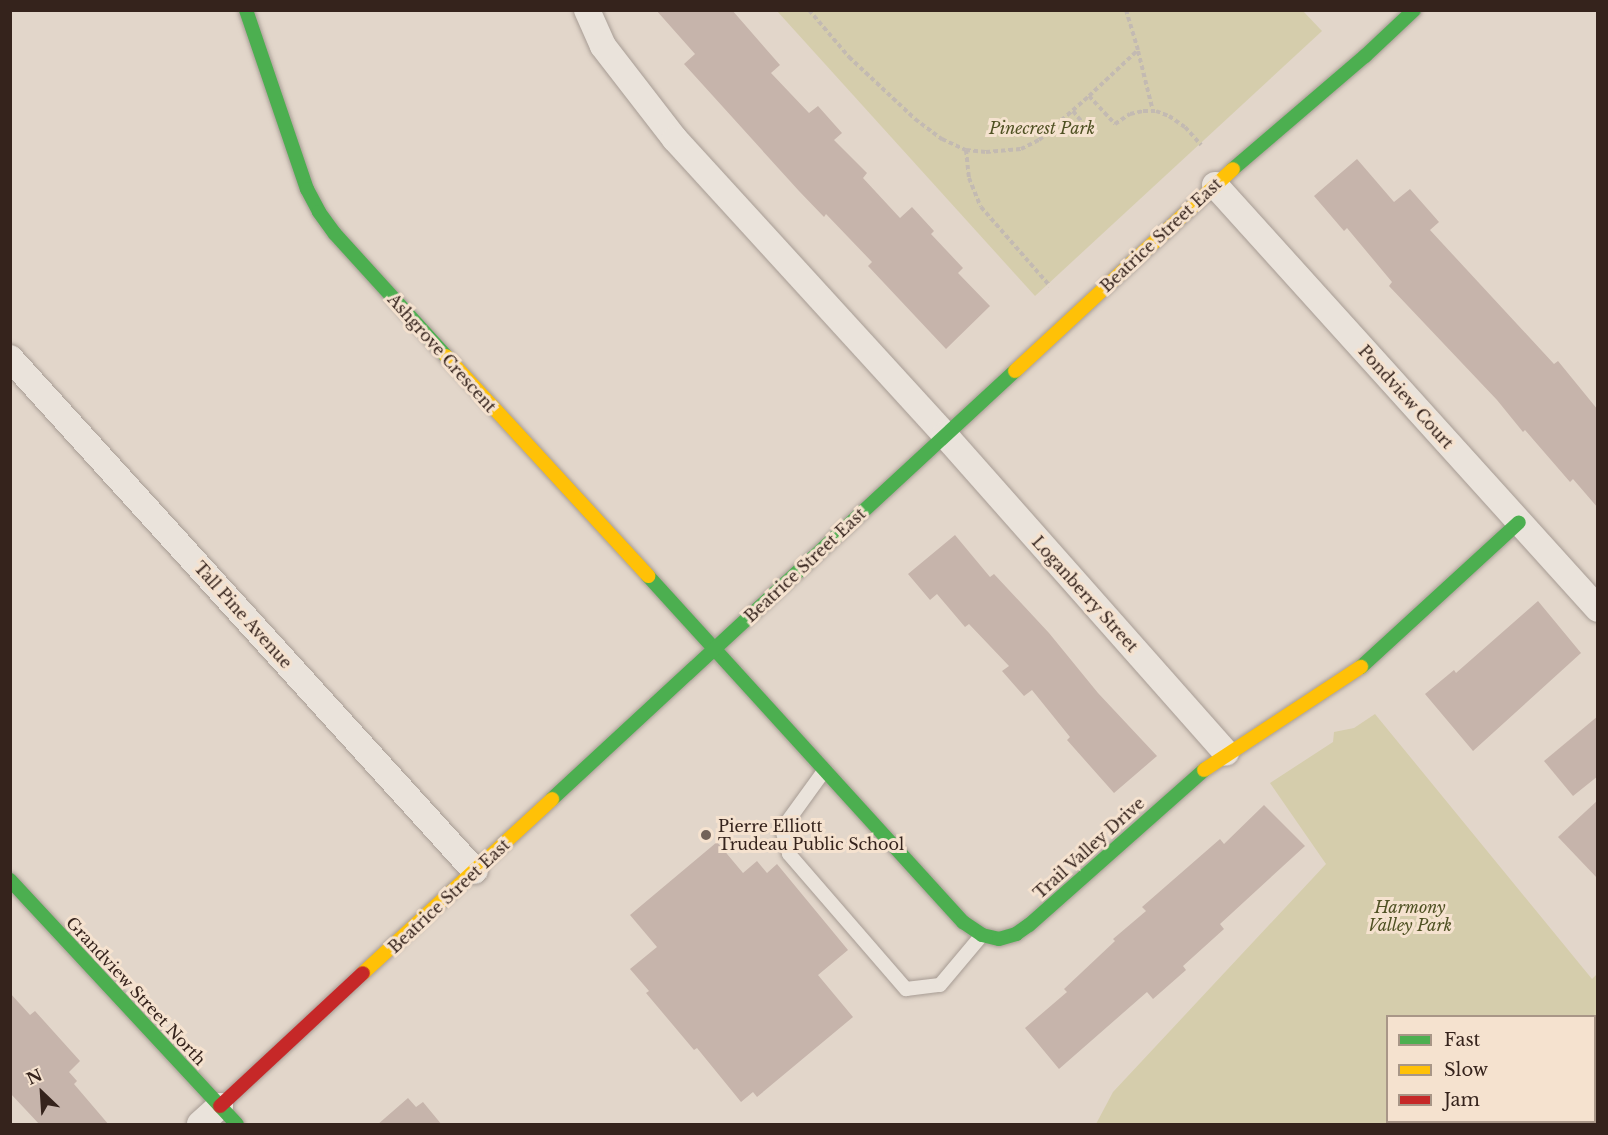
<!DOCTYPE html>
<html>
<head>
<meta charset="utf-8">
<style>
  body { margin:0 }
  #map { position:relative; width:1608px; height:1135px; overflow:hidden; background:#e2d6ca; font-family:"Libre Baskerville",serif }
  div>[style] { position:absolute }
  [style*='--x'] { left:calc(var(--x)*1px); top:calc(var(--y)*1px); width:calc(var(--w)*1px); rotate:calc(var(--a)*1deg) }
  .green>* { inset:0; background:#d5cdac }
  .building>* { inset:0; background:#c6b4ab }
  .path>* { height:4px; margin-top:-2px; transform-origin:0; background:repeating-linear-gradient(90deg,#c3bab2 0 4.5px,transparent 0 7.5px) }
  .roads { filter:drop-shadow(0 0 2px #a79c94) drop-shadow(0 0 2px #a79c94) }
  .lane>* { height:14px; margin:-7px; padding:0 7px; transform-origin:7px; border-radius:7px; background:#eae3db }
  .street>* { height:26px; margin:-13px; padding:0 13px; transform-origin:13px; border-radius:13px; background:#eae3db }
  .fast>* { height:14px; margin:-7px; padding:0 7px; transform-origin:7px; border-radius:7px; background:#4caf50 }
  .slow>* { height:14px; margin:-7px; padding:0 7px; transform-origin:7px; border-radius:7px; background:#ffc107 }
  .jam>* { height:14px; margin:-7px; padding:0 7px; transform-origin:7px; border-radius:7px; background:#c62828 }
  .dots>* { width:16px; height:16px; translate:-50% -50%; box-sizing:border-box; border:3px solid #f5e2cf; border-radius:50% }
  span { translate:-50% -50%; white-space:nowrap; text-align:center; line-height:1.15; -webkit-text-stroke:6px #f5e2cf; paint-order:stroke }
  .park-label { font-size:16px; color:#4f5123; font-style:italic }
  .street-label { font-size:16px; color:#35231c }
  .poi-label { font-size:16px; color:#35231c }
  .left { translate:0 -50%; text-align:left }
  .frame { position:absolute; inset:0; border:12px solid #35231c; pointer-events:none }
  .legend { position:absolute; left:1386px; top:1015px; width:210px; height:108px; box-sizing:border-box; background:#f5e2cf; border:2px solid #a89687; margin:0; padding:8px 10px; list-style:none; font-size:18px; color:#35231c }
  .legend li { display:flex; align-items:center; gap:12px; height:30px }
  .legend b { width:30px; border:2px solid #a89687 }
  .north { position:absolute; left:12px; top:1063px; width:60px; height:60px; -webkit-text-stroke:4px #f5e2cf; paint-order:stroke; rotate:335deg; font-size:16px; font-weight:700; line-height:24px; text-align:center; color:#35231c }
  .north::after { content:''; display:block; margin:auto; width:21px; height:27px; background:#35231c; clip-path:polygon(50% 0,100% 100%,50% 72%,0 100%) }
</style>
</head>
<body>
<div id="map">
  <div class="green">
    <div style="clip-path:polygon(1303px 11px,1322px 31px,1035px 296px,777px 11px)"></div>
    <div style="clip-path:polygon(evenodd,1375px 714px,1592px 979px,1597px 974px,1597px 1124px,1096px 1124px,1113px 1092px,1326px 864px,1270px 783px,1333px 742px,1334px 732px,1354px 728px,1375px 714px,1594px 1016px,1594px 1122px,1388px 1122px,1388px 1016px,1594px 1016px)"></div>
  </div>
  <div class="building">
    <div style="clip-path:polygon(656px 10px,732px 10px,780px 65px,771px 73px,809px 113px,818px 106px,842px 133px,834px 140px,867px 173px,863px 178px,900px 218px,912px 207px,934px 231px,931px 234px,963px 268px,958px 273px,990px 306px,946px 349px,868px 266px,872px 262px,826px 214px,824px 217px,799px 191px,684px 64px,695px 54px)"></div>
    <div style="clip-path:polygon(1357px 159px,1394px 202px,1410px 189px,1439px 222px,1430px 230px,1554px 364px,1558px 361px,1598px 410px,1598px 508px,1573px 479px,1570px 482px,1525px 430px,1523px 432px,1497px 400px,1389px 286px,1392px 282px,1347px 228px,1344px 231px,1314px 196px)"></div>
    <div style="clip-path:polygon(955px 535px,990px 577px,994px 574px,1049px 633px,1098px 693px,1157px 756px,1114px 793px,1067px 740px,1070px 737px,1032px 690px,1024px 696px,1002px 671px,1009px 666px,969px 624px,965px 627px,937px 594px,930px 600px,908px 574px)"></div>
    <div style="clip-path:polygon(1538px 601px,1581px 653px,1473px 751px,1425px 694px,1454px 670px,1456px 673px)"></div>
    <div style="clip-path:polygon(1598px 716px,1598px 776px,1573px 796px,1544px 761px)"></div>
    <div style="clip-path:polygon(1598px 800px,1598px 879px,1558px 837px)"></div>
    <div style="clip-path:polygon(1264px 805px,1305px 846px,1220px 924px,1224px 929px,1183px 966px,1186px 970px,1153px 999px,1147px 992px,1059px 1069px,1025px 1028px,1067px 992px,1064px 989px,1115px 941px,1113px 939px,1146px 911px,1142px 907px,1220px 839px,1224px 844px)"></div>
    <div style="clip-path:polygon(717px 842px,743px 873px,757px 861px,767px 873px,777px 864px,848px 950px,818px 975px,853px 1017px,757px 1097px,753px 1092px,741px 1102px,697px 1048px,694px 1050px,646px 993px,649px 991px,630px 969px,657px 947px,630px 915px)"></div>
    <div style="clip-path:polygon(10px 993px,30px 1015px,35px 1011px,80px 1061px,69px 1072px,77px 1081px,74px 1084px,109px 1125px,40px 1125px,10px 1093px)"></div>
    <div style="clip-path:polygon(408px 1098px,416px 1107px,423px 1102px,442px 1125px,377px 1125px)"></div>
  </div>
  <div class="path">
    <div style="--x:809;--y:10;--w:62;--a:49.6"></div>
    <div style="--x:849;--y:57;--w:91;--a:43.2"></div>
    <div style="--x:915;--y:119;--w:34;--a:37"></div>
    <div style="--x:942;--y:139;--w:26;--a:25"></div>
    <div style="--x:966;--y:150;--w:20;--a:6"></div>
    <div style="--x:986;--y:152;--w:35;--a:-5"></div>
    <div style="--x:1021;--y:149;--w:20;--a:-27"></div>
    <div style="--x:1039;--y:140;--w:67;--a:-41.3"></div>
    <div style="--x:1089;--y:96;--w:38;--a:47"></div>
    <div style="--x:1115;--y:124;--w:18;--a:-34"></div>
    <div style="--x:1130;--y:114;--w:13;--a:-13"></div>
    <div style="--x:1143;--y:111;--w:13;--a:0"></div>
    <div style="--x:1156;--y:111;--w:14;--a:21"></div>
    <div style="--x:1169;--y:116;--w:19;--a:35"></div>
    <div style="--x:1185;--y:127;--w:24;--a:48"></div>
    <div style="--x:1138;--y:51;--w:62;--a:76"></div>
    <div style="--x:1089;--y:96;--w:67;--a:-43.2"></div>
    <div style="--x:1138;--y:50;--w:42;--a:-106.7"></div>
    <div style="--x:1073;--y:111;--w:22;--a:51"></div>
    <div style="--x:966;--y:150;--w:28;--a:84"></div>
    <div style="--x:969;--y:178;--w:31;--a:68"></div>
    <div style="--x:981;--y:207;--w:105;--a:48.9"></div>
  </div>
  <div class="roads">
    <div class="lane">
      <div style="--x:824;--y:771;--w:72;--a:125.9"></div>
      <div style="--x:782;--y:829;--w:26;--a:74"></div>
      <div style="--x:789;--y:854;--w:179;--a:49.1"></div>
      <div style="--x:906;--y:989;--w:34;--a:-7"></div>
      <div style="--x:940;--y:985;--w:65;--a:-50"></div>
    </div>
    <div class="street">
      <div style="--x:587;--y:10;--w:39;--a:66"></div>
      <div style="--x:603;--y:46;--w:118;--a:52.3"></div>
      <div style="--x:675;--y:139;--w:401;--a:47.6"></div>
      <div style="--x:945;--y:435;--w:424;--a:48.5"></div>
      <div style="--x:1215;--y:185;--w:571;--a:47.91"></div>
      <div style="--x:10;--y:358;--w:692;--a:47.81"></div>
      <div style="--x:200;--y:1124;--w:27;--a:-42"></div>
    </div>
    <div class="fast">
      <div style="--x:246;--y:10;--w:189;--a:71.2"></div>
      <div style="--x:307;--y:189;--w:26;--a:62"></div>
      <div style="--x:319;--y:212;--w:27;--a:54"></div>
      <div style="--x:335;--y:234;--w:165;--a:47.7"></div>
      <div style="--x:1233;--y:169;--w:174;--a:-40.6"></div>
      <div style="--x:1365;--y:56;--w:67;--a:-43.2"></div>
      <div style="--x:648;--y:576;--w:468;--a:47.7"></div>
      <div style="--x:963;--y:922;--w:23;--a:34"></div>
      <div style="--x:982;--y:935;--w:17;--a:13"></div>
      <div style="--x:999;--y:939;--w:18;--a:-16"></div>
      <div style="--x:1016;--y:934;--w:16;--a:-35"></div>
      <div style="--x:1029;--y:925;--w:234;--a:-41.5"></div>
      <div style="--x:1361;--y:667;--w:214;--a:-42.5"></div>
      <div style="--x:552;--y:799;--w:631;--a:-42.75"></div>
      <div style="--x:10;--y:880;--w:333;--a:47.1"></div>
    </div>
    <div class="slow">
      <div style="--x:446;--y:356;--w:299;--a:47.4"></div>
      <div style="--x:1015;--y:371;--w:297;--a:-42.8"></div>
      <div style="--x:1204;--y:770;--w:188;--a:-33.3"></div>
      <div style="--x:363;--y:973;--w:257;--a:-42.6"></div>
    </div>
    <div class="jam">
      <div style="--x:220;--y:1106;--w:195;--a:-42.9"></div>
    </div>
  </div>
  <div class="dots">
    <div style="left:706px;top:835px;background:#726259"></div>
  </div>
  <div class="park-label">
    <span style="left:1042px;top:128px">Pinecrest Park</span>
    <span style="left:1410px;top:916px">Harmony<br>Valley Park</span>
  </div>
  <div class="street-label">
    <span style="left:1161px;top:235px;rotate:-43deg">Beatrice Street East</span>
    <span style="left:442px;top:353px;rotate:48deg">Ashgrove Crescent</span>
    <span style="left:1406px;top:397px;rotate:48deg">Pondview Court</span>
    <span style="left:805px;top:565px;rotate:-43deg">Beatrice Street East</span>
    <span style="left:1085px;top:594px;rotate:48deg">Loganberry Street</span>
    <span style="left:243px;top:615px;rotate:48deg">Tall Pine Avenue</span>
    <span style="left:1089px;top:848px;rotate:-42deg">Trail Valley Drive</span>
    <span style="left:449px;top:896px;rotate:-43deg">Beatrice Street East</span>
    <span style="left:136px;top:991px;rotate:47deg">Grandview Street North</span>
  </div>
  <div class="poi-label">
    <span class="left" style="left:718px;top:835px">Pierre Elliott<br>Trudeau Public School</span>
  </div>
  <div class="frame"></div>
  <ul class="legend">
  <li><b style="height:8px;background:#4caf50"></b>Fast</li>
  <li><b style="height:8px;background:#ffc107"></b>Slow</li>
  <li><b style="height:8px;background:#c62828"></b>Jam</li>
  </ul>
  <div class="north">N</div>
</div>
</body>
</html>
